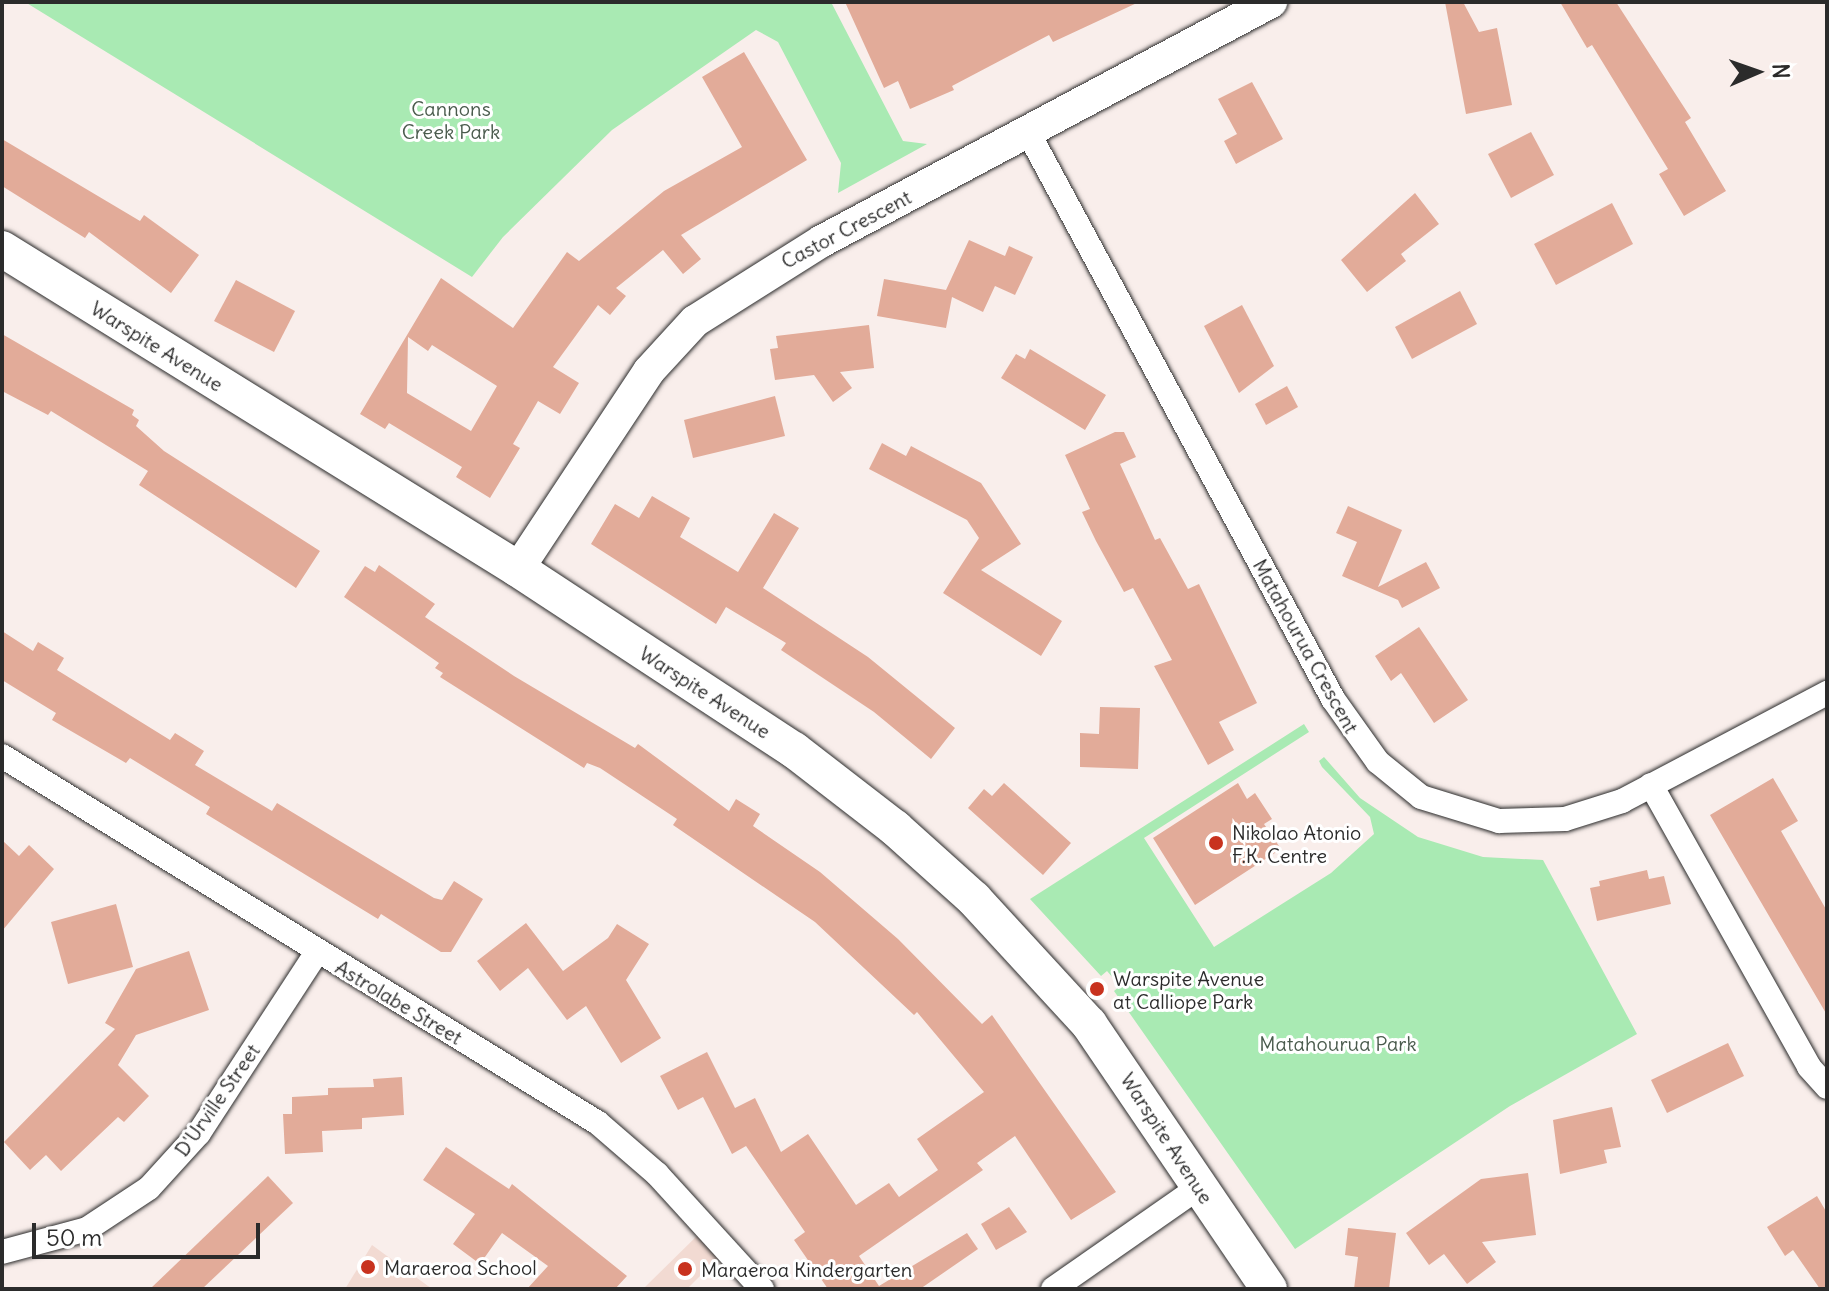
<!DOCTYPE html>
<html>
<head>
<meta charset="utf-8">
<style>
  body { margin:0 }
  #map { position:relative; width:1829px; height:1291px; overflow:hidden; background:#f9eeeb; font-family:Delius,sans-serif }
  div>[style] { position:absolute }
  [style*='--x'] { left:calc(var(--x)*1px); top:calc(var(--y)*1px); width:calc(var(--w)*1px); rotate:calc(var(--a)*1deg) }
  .built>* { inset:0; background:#f2dad2 }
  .green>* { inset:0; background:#a9eab3 }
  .building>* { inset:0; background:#e2ab99 }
  .roads { filter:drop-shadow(0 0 2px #2b2b2b) drop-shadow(0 0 2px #2b2b2b) }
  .minor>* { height:24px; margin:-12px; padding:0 12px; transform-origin:12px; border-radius:12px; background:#fff }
  .tertiary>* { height:32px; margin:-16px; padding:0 16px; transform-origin:16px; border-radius:16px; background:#fff }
  .secondary>* { height:36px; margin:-18px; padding:0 18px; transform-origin:18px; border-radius:18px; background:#fff }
  .dots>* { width:22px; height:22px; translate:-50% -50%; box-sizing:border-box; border:4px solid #fff; border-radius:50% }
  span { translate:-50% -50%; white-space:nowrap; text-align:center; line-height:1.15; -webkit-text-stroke:6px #fff; paint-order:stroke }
  .park-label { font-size:20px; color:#4a5b4d }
  .street-label { font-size:20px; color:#2b2b2b }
  .poi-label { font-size:20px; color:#2b2b2b }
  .left { translate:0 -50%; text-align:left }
  .frame { position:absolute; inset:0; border:4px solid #2b2b2b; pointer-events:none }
  .north { position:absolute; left:1717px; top:32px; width:80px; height:80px; -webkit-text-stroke:6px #fff; paint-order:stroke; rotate:88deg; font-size:22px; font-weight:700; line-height:32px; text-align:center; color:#2b2b2b }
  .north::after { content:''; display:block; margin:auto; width:28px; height:36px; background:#2b2b2b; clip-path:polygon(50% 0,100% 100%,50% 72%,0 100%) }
  .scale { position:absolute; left:32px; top:1223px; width:228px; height:36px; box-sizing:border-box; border:4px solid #2b2b2b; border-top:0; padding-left:10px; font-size:24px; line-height:28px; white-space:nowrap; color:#2b2b2b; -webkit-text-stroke:6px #fff; paint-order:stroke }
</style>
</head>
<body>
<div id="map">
  <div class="built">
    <div style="clip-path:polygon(706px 1227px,727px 1249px,687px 1289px,643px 1289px)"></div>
    <div style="clip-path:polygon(372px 1245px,428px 1286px,433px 1289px,345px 1289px)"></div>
  </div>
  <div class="green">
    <div style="clip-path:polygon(25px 2px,831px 2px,903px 141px,927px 144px,838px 193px,841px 163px,778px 42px,756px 30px,612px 130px,503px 237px,472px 277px)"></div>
    <div style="clip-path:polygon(1304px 724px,1309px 732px,1144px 838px,1214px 947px,1331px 873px,1374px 834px,1370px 817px,1322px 767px,1319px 761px,1324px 757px,1360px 798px,1418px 837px,1483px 857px,1543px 860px,1637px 1034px,1510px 1106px,1295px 1249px,1114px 991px,1120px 986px,1107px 971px,1101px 976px,1030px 899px)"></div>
  </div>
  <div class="building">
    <div style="clip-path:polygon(845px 2px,1139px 2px,1053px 42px,1049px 35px,952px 86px,954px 90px,910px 109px,898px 81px,884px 88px)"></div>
    <div style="clip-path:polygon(1445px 2px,1463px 2px,1479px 32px,1497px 28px,1512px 105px,1466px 114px)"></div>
    <div style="clip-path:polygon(1560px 2px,1616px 2px,1691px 118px,1685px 122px,1726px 191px,1684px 216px,1659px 174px,1668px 169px,1592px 45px,1587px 48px)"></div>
    <div style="clip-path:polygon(evenodd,744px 52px,807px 160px,681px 235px,701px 259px,683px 274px,663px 250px,616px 288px,626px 296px,610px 315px,598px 305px,553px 367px,579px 383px,560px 414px,538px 401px,513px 444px,520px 448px,490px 498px,456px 477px,462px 467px,389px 423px,385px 429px,360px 414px,441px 278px,513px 328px,567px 252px,579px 261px,664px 191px,742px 147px,702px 77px,744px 52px,408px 337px,428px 351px,432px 345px,497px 386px,471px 431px,407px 393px,408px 337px)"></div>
    <div style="clip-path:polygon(1252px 82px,1283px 139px,1236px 164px,1224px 141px,1237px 134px,1218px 99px)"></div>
    <div style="clip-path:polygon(1531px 132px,1554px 175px,1511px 198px,1488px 154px)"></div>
    <div style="clip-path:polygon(2px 139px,140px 221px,144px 215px,199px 255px,171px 293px,89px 232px,85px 238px,2px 186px)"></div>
    <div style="clip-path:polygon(1415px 193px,1439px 224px,1401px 254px,1406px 261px,1367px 292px,1341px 260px)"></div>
    <div style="clip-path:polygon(1612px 203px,1633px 244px,1556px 285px,1534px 244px)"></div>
    <div style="clip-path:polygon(969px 240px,1005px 256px,1009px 246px,1033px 257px,1015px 295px,995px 286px,983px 312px,952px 297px,946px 328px,877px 316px,884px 279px,946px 290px)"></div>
    <div style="clip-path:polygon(236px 280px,295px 311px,274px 352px,214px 321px)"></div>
    <div style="clip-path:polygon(1460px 291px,1477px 324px,1412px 359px,1395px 327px)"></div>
    <div style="clip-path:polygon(1242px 305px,1274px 366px,1239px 393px,1204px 326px)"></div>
    <div style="clip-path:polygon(869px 325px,874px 368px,840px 372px,852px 388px,833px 402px,814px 375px,775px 380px,770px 349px,778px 348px,776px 336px)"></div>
    <div style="clip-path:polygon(2px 334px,134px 410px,132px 415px,139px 420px,136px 426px,164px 451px,320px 551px,296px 588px,139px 485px,148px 471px,51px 411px,48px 415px,2px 391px)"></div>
    <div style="clip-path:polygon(1030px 349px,1106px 395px,1085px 430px,1001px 378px,1016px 354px,1025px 359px)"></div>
    <div style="clip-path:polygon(1287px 386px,1298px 407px,1266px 425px,1255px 404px)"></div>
    <div style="clip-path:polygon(775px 396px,785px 436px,693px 458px,684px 420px)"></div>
    <div style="clip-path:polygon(1115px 432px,1124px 432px,1136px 457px,1120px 464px,1155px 540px,1160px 538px,1188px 589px,1199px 584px,1257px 703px,1219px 722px,1234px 750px,1208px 765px,1154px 666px,1172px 660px,1133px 588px,1124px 592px,1096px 541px,1082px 512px,1090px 509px,1065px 455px)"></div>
    <div style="clip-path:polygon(882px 443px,906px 456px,911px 446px,981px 483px,1021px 544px,981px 570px,1062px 621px,1041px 656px,943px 593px,979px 538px,967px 520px,869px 469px)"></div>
    <div style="clip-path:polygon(652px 496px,690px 518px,680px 537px,738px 572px,774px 513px,799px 528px,763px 588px,868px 657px,955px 728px,931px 759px,874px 712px,781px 650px,786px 643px,726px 607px,716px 624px,591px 544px,615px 504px,639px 518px)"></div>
    <div style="clip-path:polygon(1348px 506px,1402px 530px,1378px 587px,1426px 562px,1440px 588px,1402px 608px,1398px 600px,1342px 576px,1357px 542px,1336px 533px)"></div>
    <div style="clip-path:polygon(379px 565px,435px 604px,425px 617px,514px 676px,635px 748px,638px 744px,729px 811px,736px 799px,760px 814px,753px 826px,820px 872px,898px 939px,982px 1024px,992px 1015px,1116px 1192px,1071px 1220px,1015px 1136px,977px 1163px,983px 1170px,859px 1256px,879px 1286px,967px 1233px,978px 1249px,920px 1289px,828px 1289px,794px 1240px,805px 1232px,746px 1146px,732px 1154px,703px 1097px,678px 1110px,660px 1076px,707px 1052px,735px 1108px,755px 1098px,781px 1152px,808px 1134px,856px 1205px,889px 1183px,899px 1197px,938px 1170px,917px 1139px,984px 1092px,917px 1012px,914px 1015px,815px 922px,673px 825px,677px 819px,600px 768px,587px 763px,584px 768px,440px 677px,443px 673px,435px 668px,439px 663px,344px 597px,365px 566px,375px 572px)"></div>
    <div style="clip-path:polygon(1419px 627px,1468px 700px,1434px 723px,1401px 673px,1391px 681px,1375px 656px)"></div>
    <div style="clip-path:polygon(2px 631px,33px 651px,38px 642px,64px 658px,57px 670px,170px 740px,175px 733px,204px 751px,195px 765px,272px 811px,277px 803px,434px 898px,442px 900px,454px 881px,483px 899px,451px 952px,441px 952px,381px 914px,378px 919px,206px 814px,210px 807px,130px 758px,126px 763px,52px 720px,56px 713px,2px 680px)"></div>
    <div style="clip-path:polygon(1100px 707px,1140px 708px,1138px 769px,1080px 767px,1080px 733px,1099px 734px)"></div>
    <div style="clip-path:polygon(1773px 778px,1798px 821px,1781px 831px,1827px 911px,1827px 1015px,1710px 815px)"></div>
    <div style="clip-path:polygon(1004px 783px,1071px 843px,1043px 875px,968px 808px,984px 789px,992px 796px)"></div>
    <div style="clip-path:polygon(1238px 783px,1247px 799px,1255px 793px,1272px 819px,1264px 824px,1281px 849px,1195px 905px,1153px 838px)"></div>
    <div style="clip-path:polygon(2px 840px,19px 856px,29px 845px,54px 869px,2px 931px)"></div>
    <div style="clip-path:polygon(1647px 870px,1649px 879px,1664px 876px,1671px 904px,1597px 921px,1590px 888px,1600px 886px,1599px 881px)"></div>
    <div style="clip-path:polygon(116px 904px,133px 967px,68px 984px,51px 922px)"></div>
    <div style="clip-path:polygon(526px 923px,563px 971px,608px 938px,617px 924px,649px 944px,626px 980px,661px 1038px,621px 1063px,586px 1006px,567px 1020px,528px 968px,500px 991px,477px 961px)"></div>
    <div style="clip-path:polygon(189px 951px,209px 1010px,136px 1035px,118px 1065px,149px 1096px,124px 1122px,118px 1117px,61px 1171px,46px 1155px,30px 1170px,4px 1142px,115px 1029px,105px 1023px,136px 969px)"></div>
    <div style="clip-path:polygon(1728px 1043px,1744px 1076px,1667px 1113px,1651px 1080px)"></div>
    <div style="clip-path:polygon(402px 1077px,404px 1115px,362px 1118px,362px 1129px,322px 1131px,323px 1152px,285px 1154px,283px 1114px,292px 1114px,292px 1097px,328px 1095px,328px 1088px,374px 1087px,373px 1079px)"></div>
    <div style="clip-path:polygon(1612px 1107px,1621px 1147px,1604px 1150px,1607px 1163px,1560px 1174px,1553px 1120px)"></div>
    <div style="clip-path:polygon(446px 1147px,509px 1189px,512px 1184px,627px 1276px,615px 1289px,527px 1289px,548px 1266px,502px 1233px,480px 1264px,453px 1244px,475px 1214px,423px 1180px)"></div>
    <div style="clip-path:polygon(1528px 1173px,1536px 1235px,1482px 1242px,1496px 1262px,1467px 1284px,1444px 1254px,1429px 1265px,1406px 1233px,1481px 1179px)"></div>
    <div style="clip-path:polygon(268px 1176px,293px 1203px,202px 1289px,150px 1289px)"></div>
    <div style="clip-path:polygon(1817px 1196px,1827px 1213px,1827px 1289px,1820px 1289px,1793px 1250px,1785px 1256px,1767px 1227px)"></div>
    <div style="clip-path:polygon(1009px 1207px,1027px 1232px,996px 1250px,981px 1224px)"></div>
    <div style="clip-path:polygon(1348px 1228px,1396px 1233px,1389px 1289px,1354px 1289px,1358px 1257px,1345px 1255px)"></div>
  </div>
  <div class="roads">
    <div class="minor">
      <div style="--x:1028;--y:132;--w:644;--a:61.72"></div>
      <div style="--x:1333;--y:699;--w:77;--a:54.5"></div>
      <div style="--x:1378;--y:762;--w:55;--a:39.1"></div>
      <div style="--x:1421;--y:797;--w:82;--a:17.1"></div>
      <div style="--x:1499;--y:821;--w:66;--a:-1.7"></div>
      <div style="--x:1565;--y:819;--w:60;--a:-17.5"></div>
      <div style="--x:1622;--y:801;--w:232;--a:-27.8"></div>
      <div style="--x:2;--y:756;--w:700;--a:31.62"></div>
      <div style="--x:598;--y:1123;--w:78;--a:40.8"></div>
      <div style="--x:657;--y:1174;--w:156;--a:47.6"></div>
      <div style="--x:1651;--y:785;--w:323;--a:60.7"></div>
      <div style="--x:1809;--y:1067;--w:27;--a:48"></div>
      <div style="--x:2;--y:1252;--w:88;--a:-15.1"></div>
      <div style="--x:87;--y:1229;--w:74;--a:-33.5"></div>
      <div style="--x:149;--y:1188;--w:74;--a:-47.7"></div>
      <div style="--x:199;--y:1133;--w:216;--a:-56.9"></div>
      <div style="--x:1053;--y:1289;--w:177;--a:-34.9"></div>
    </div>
    <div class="tertiary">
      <div style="--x:518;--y:569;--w:237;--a:-56.5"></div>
      <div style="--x:649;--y:371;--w:68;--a:-47.4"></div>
      <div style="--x:695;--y:321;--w:150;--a:-32.2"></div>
      <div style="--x:822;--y:241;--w:509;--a:-28.03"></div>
    </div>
    <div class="secondary">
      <div style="--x:2;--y:249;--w:607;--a:31.81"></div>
      <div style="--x:518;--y:569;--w:330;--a:33.3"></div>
      <div style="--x:794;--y:750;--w:128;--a:37.7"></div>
      <div style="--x:895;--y:828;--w:106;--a:41.9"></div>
      <div style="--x:974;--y:899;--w:170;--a:47.4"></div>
      <div style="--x:1089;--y:1024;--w:320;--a:55.8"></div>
    </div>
  </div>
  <div class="dots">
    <div style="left:1216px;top:843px;background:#c8321e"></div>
    <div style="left:1097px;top:989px;background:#c8321e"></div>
    <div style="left:368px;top:1267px;background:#c8321e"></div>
    <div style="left:685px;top:1269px;background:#c8321e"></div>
  </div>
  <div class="park-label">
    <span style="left:451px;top:120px">Cannons<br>Creek Park</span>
    <span style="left:1338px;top:1043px">Matahourua Park</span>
  </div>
  <div class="street-label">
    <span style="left:846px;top:229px;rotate:-28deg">Castor Crescent</span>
    <span style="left:157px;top:346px;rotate:32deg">Warspite Avenue</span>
    <span style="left:1306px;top:646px;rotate:61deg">Matahourua Crescent</span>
    <span style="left:705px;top:692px;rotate:33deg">Warspite Avenue</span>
    <span style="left:399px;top:1002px;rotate:31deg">Astrolabe Street</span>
    <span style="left:217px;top:1100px;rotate:-55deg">D'Urville Street</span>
    <span style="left:1167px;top:1138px;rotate:57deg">Warspite Avenue</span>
  </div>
  <div class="poi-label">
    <span class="left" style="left:1232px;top:844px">Nikolao Atonio<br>F.K. Centre</span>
    <span class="left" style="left:1113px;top:990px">Warspite Avenue<br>at Calliope Park</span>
    <span class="left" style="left:384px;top:1267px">Maraeroa School</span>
    <span class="left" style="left:701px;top:1269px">Maraeroa Kindergarten</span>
  </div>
  <div class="frame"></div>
  <div class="north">N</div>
  <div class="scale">50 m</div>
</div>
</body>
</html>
